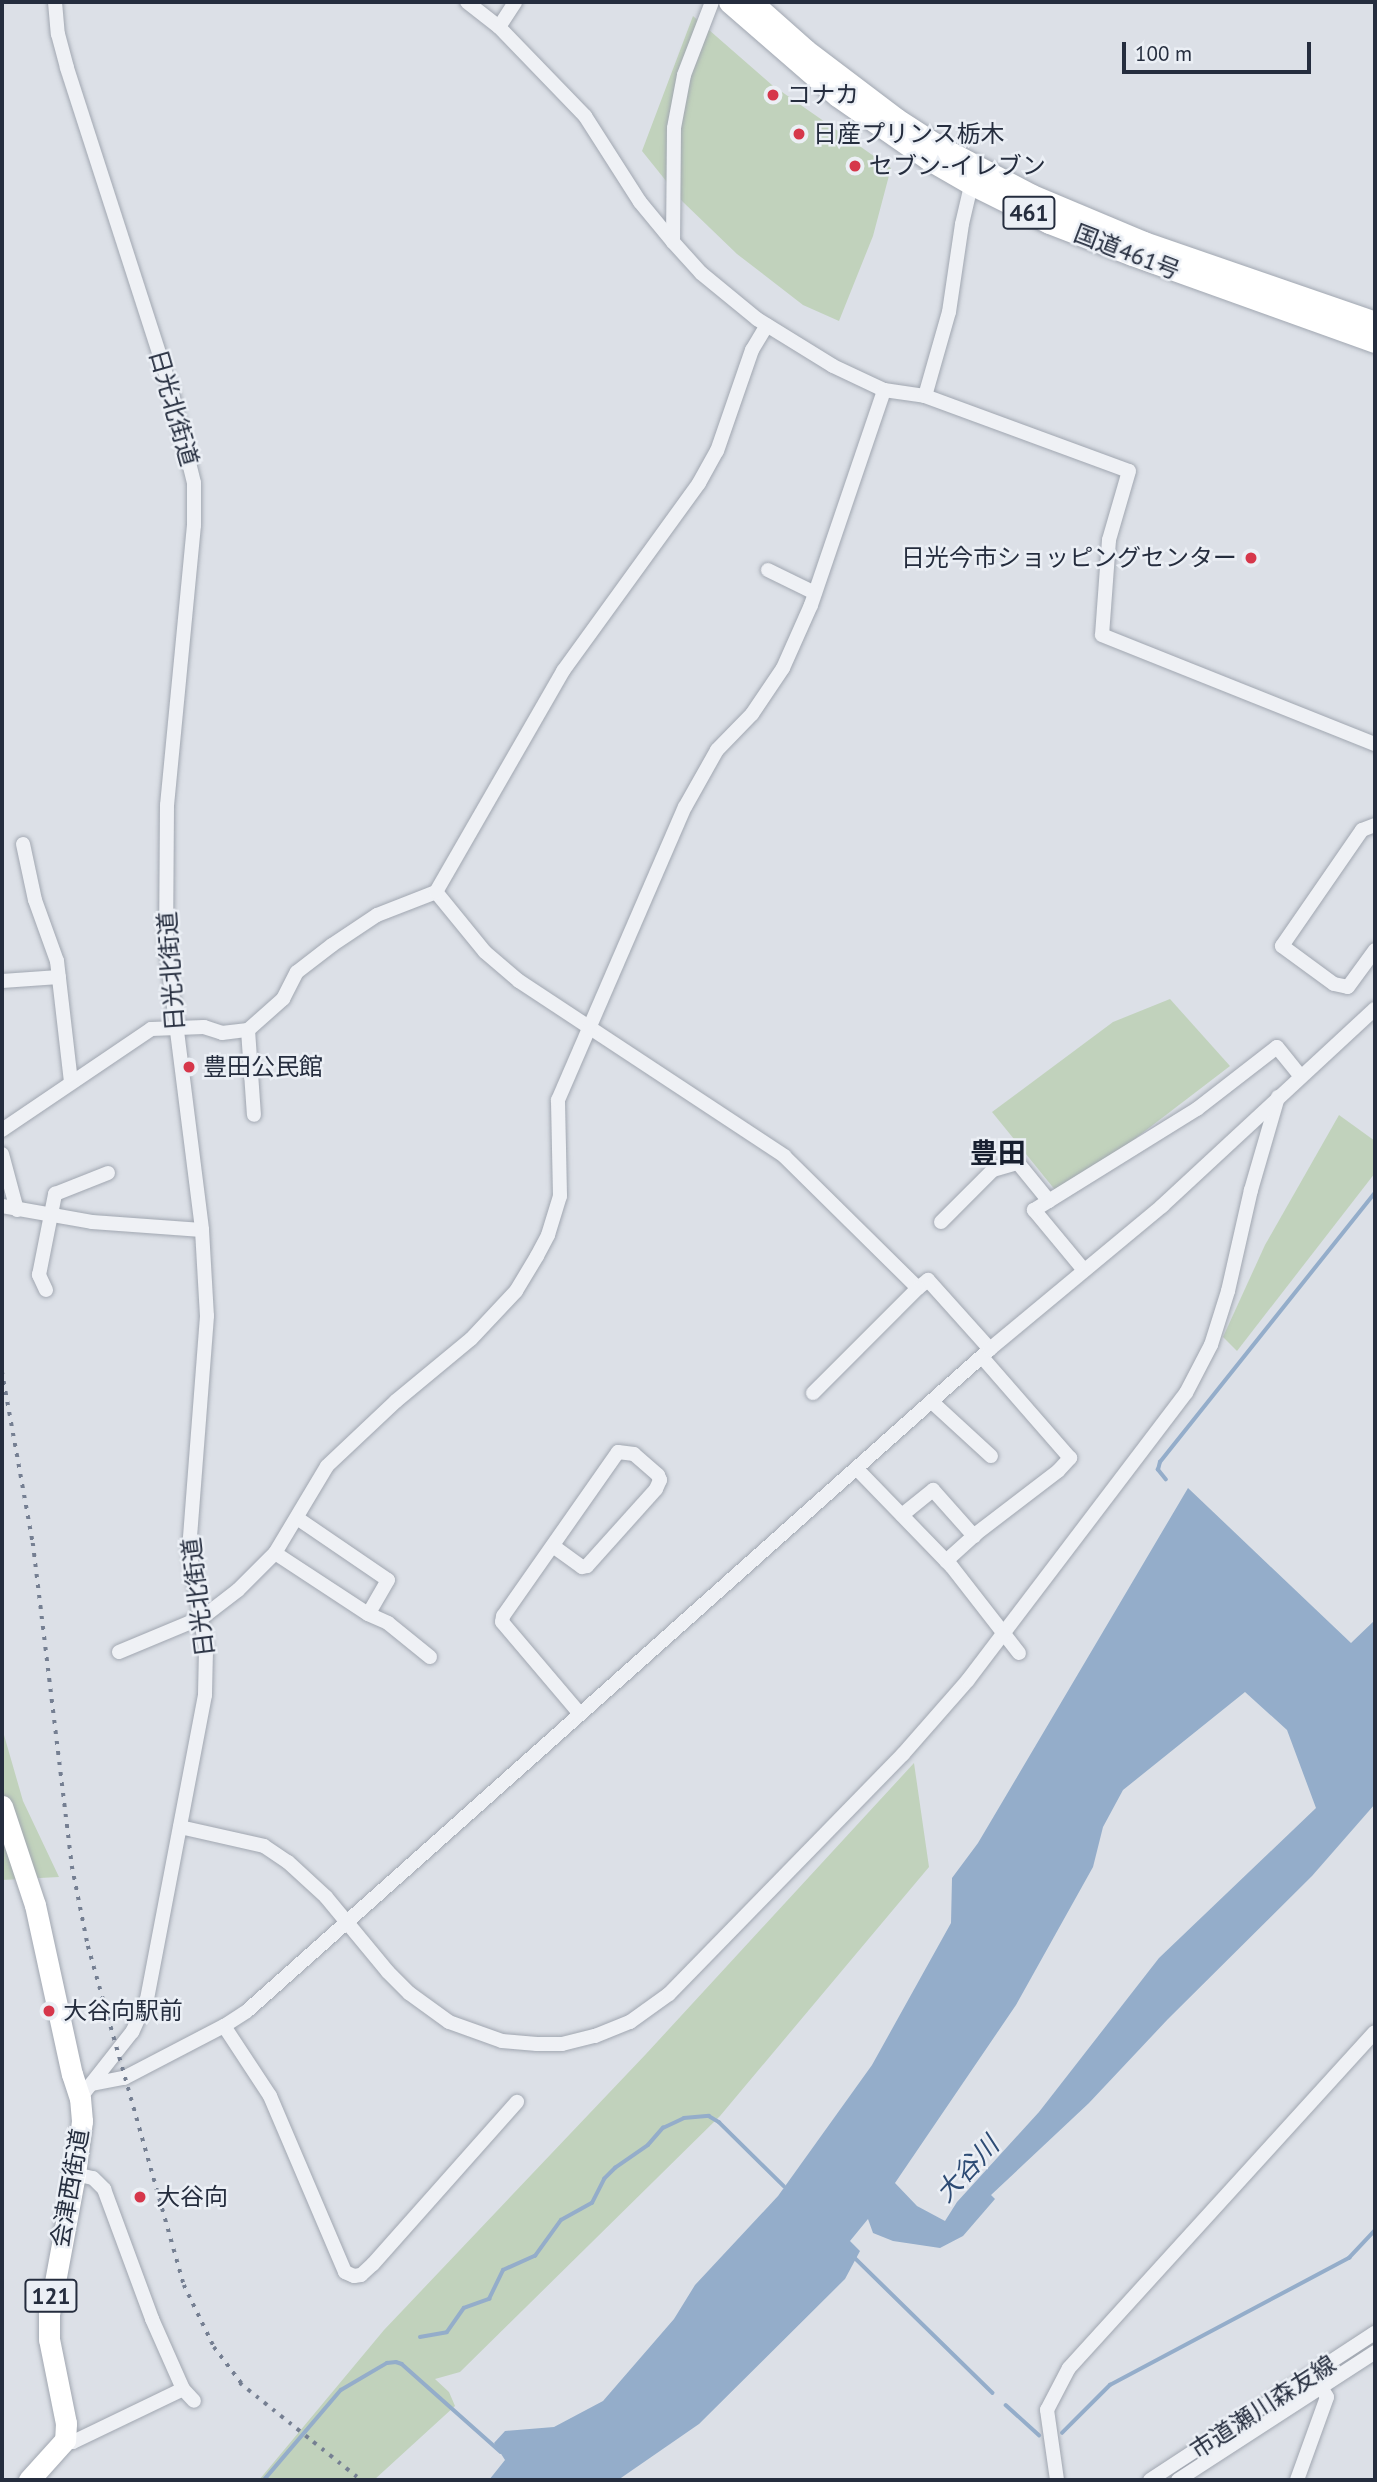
<!DOCTYPE html>
<html>
<head>
<meta charset="utf-8">
<style>
  body { margin:0 }
  #map { position:relative; width:1377px; height:2482px; overflow:hidden; background:#dce0e7; font-family:"PT Sans","Noto Sans JP",sans-serif }
  div>[style] { position:absolute }
  [style*='--x'] { left:calc(var(--x)*1px); top:calc(var(--y)*1px); width:calc(var(--w)*1px); rotate:calc(var(--a)*1deg) }
  .green>* { inset:0; background:#c1d2bc }
  .water>* { inset:0; background:#94adca }
  .stream>* { height:3.5px; margin:-1.75px; padding:0 1.75px; transform-origin:1.75px; border-radius:1.75px; background:#94adca }
  .roads { filter:drop-shadow(0 0 2px #a1a7b1) drop-shadow(0 0 2px #a1a7b1) }
  .minor>* { height:14px; margin:-7px; padding:0 7px; transform-origin:7px; border-radius:7px; background:#eff1f5 }
  .highway>* { height:21px; margin:-10.5px; padding:0 10.5px; transform-origin:10.5px; border-radius:10.5px; background:#fff }
  .rail>* { height:3.5px; margin-top:-1.75px; transform-origin:0; background:repeating-linear-gradient(90deg,#757f92 0 3.5px,transparent 0 10.5px) }
  .dots>* { width:19px; height:19px; translate:-50% -50%; box-sizing:border-box; border:4px solid #ebeff5; border-radius:50% }
  span { translate:-50% -50%; white-space:nowrap; text-align:center; line-height:1.15; -webkit-text-stroke:5px #ebeff5; paint-order:stroke }
  .shield-label span { padding:2px 5px; background:#ebeff5; border:2px solid; border-radius:5px; -webkit-text-stroke-width:0 }
  .shield-label { font-size:23px; color:#252d3e; font-weight:700 }
  .poi-label { font-size:24px; color:#252d3e }
  .left { translate:0 -50%; text-align:left }
  .right { translate:-100% -50%; text-align:right }
  .street-label { font-size:24px; color:#252d3e }
  .water-label { font-size:26px; color:#2d4b74; font-style:italic }
  .quarter-label { font-size:28px; color:#171f2f; font-weight:700 }
  .frame { position:absolute; inset:0; border:4px solid #252d3e; pointer-events:none }
  .scale { position:absolute; left:1122px; top:42px; width:189px; height:32px; box-sizing:border-box; border:4px solid #252d3e; border-top:0; padding-left:9px; font-size:21px; line-height:24px; white-space:nowrap; color:#252d3e; -webkit-text-stroke:5px #ebeff5; paint-order:stroke }
</style>
</head>
<body>
<div id="map">
  <div class="green">
    <div style="clip-path:polygon(693px 16px,772px 85px,891px 168px,873px 236px,839px 321px,803px 305px,737px 254px,683px 202px,642px 151px)"></div>
    <div style="clip-path:polygon(1170px 999px,1230px 1066px,1060px 1196px,992px 1112px,1113px 1022px)"></div>
    <div style="clip-path:polygon(1339px 1115px,1375px 1141px,1375px 1173px,1237px 1351px,1223px 1337px,1265px 1245px)"></div>
    <div style="clip-path:polygon(2px 1728px,23px 1801px,59px 1877px,2px 1880px)"></div>
    <div style="clip-path:polygon(914px 1763px,929px 1867px,720px 2116px,460px 2372px,435px 2379px,449px 2392px,455px 2406px,374px 2480px,259px 2480px,384px 2330px,646px 2054px)"></div>
  </div>
  <div class="water">
    <div style="clip-path:polygon(evenodd,1188px 1488px,1351px 1643px,1375px 1620px,1375px 1804px,1312px 1876px,1168px 2019px,1089px 2103px,991px 2195px,995px 2199px,963px 2236px,940px 2248px,893px 2241px,873px 2233px,868px 2219px,850px 2241px,860px 2251px,845px 2279px,699px 2424px,618px 2480px,489px 2480px,505px 2460px,494px 2443px,505px 2431px,554px 2427px,603px 2401px,674px 2319px,695px 2285px,778px 2196px,872px 2065px,951px 1923px,952px 1878px,978px 1843px,1188px 1488px,1245px 1692px,1287px 1730px,1316px 1808px,1159px 1958px,1039px 2112px,957px 2202px,945px 2221px,917px 2206px,895px 2183px,1016px 2005px,1093px 1867px,1103px 1827px,1123px 1790px,1245px 1692px)"></div>
  </div>
  <div class="stream">
    <div style="--x:1166;--y:1480;--w:13;--a:-129"></div>
    <div style="--x:1158;--y:1470;--w:8;--a:-76"></div>
    <div style="--x:1160;--y:1462;--w:344;--a:-51.4"></div>
    <div style="--x:854;--y:2257;--w:194;--a:44.4"></div>
    <div style="--x:420;--y:2337;--w:27;--a:-10"></div>
    <div style="--x:447;--y:2332;--w:29;--a:-55"></div>
    <div style="--x:464;--y:2308;--w:27;--a:-20"></div>
    <div style="--x:489;--y:2299;--w:32;--a:-64"></div>
    <div style="--x:503;--y:2270;--w:35;--a:-24"></div>
    <div style="--x:535;--y:2256;--w:44;--a:-54.2"></div>
    <div style="--x:561;--y:2220;--w:35;--a:-29"></div>
    <div style="--x:592;--y:2203;--w:27;--a:-63"></div>
    <div style="--x:604;--y:2179;--w:16;--a:-45"></div>
    <div style="--x:615;--y:2168;--w:40;--a:-34.9"></div>
    <div style="--x:648;--y:2145;--w:23;--a:-49"></div>
    <div style="--x:663;--y:2128;--w:23;--a:-25"></div>
    <div style="--x:684;--y:2118;--w:25;--a:-5"></div>
    <div style="--x:709;--y:2116;--w:12;--a:31"></div>
    <div style="--x:719;--y:2122;--w:91;--a:44.6"></div>
    <div style="--x:1006;--y:2405;--w:45;--a:42.3"></div>
    <div style="--x:1062;--y:2433;--w:68;--a:-45"></div>
    <div style="--x:1110;--y:2385;--w:271;--a:-28"></div>
    <div style="--x:1349;--y:2258;--w:38;--a:-47"></div>
    <div style="--x:264;--y:2480;--w:118;--a:-49.5"></div>
    <div style="--x:341;--y:2390;--w:53;--a:-30.4"></div>
    <div style="--x:387;--y:2363;--w:9;--a:-6"></div>
    <div style="--x:396;--y:2362;--w:6;--a:18"></div>
    <div style="--x:402;--y:2364;--w:132;--a:41.6"></div>
  </div>
  <div class="roads">
    <div class="minor">
      <div style="--x:55;--y:2;--w:32;--a:85"></div>
      <div style="--x:58;--y:34;--w:35;--a:75"></div>
      <div style="--x:67;--y:68;--w:342;--a:72.1"></div>
      <div style="--x:172;--y:394;--w:92;--a:76.1"></div>
      <div style="--x:194;--y:483;--w:42;--a:90"></div>
      <div style="--x:194;--y:525;--w:281;--a:95.5"></div>
      <div style="--x:167;--y:805;--w:139;--a:90.4"></div>
      <div style="--x:166;--y:944;--w:288;--a:82.8"></div>
      <div style="--x:202;--y:1230;--w:86;--a:86.7"></div>
      <div style="--x:207;--y:1316;--w:233;--a:94.4"></div>
      <div style="--x:189;--y:1548;--w:103;--a:80.5"></div>
      <div style="--x:206;--y:1650;--w:45;--a:91.3"></div>
      <div style="--x:205;--y:1695;--w:309;--a:100.8"></div>
      <div style="--x:147;--y:1999;--w:36;--a:114"></div>
      <div style="--x:132;--y:2032;--w:84;--a:128.2"></div>
      <div style="--x:467;--y:2;--w:41;--a:38"></div>
      <div style="--x:499;--y:27;--w:124;--a:46"></div>
      <div style="--x:585;--y:116;--w:102;--a:57.4"></div>
      <div style="--x:640;--y:202;--w:52;--a:50.5"></div>
      <div style="--x:712;--y:2;--w:78;--a:111"></div>
      <div style="--x:684;--y:75;--w:54;--a:100.7"></div>
      <div style="--x:674;--y:128;--w:114;--a:90.5"></div>
      <div style="--x:673;--y:242;--w:42;--a:47.9"></div>
      <div style="--x:701;--y:273;--w:72;--a:39.4"></div>
      <div style="--x:757;--y:319;--w:89;--a:31.7"></div>
      <div style="--x:833;--y:366;--w:56;--a:25.2"></div>
      <div style="--x:884;--y:390;--w:41;--a:8.3"></div>
      <div style="--x:925;--y:396;--w:217;--a:20.2"></div>
      <div style="--x:1129;--y:471;--w:72;--a:106.2"></div>
      <div style="--x:1109;--y:540;--w:95;--a:94.2"></div>
      <div style="--x:1102;--y:635;--w:294;--a:21.8"></div>
      <div style="--x:499;--y:27;--w:30;--a:-57"></div>
      <div style="--x:925;--y:396;--w:87;--a:-74.1"></div>
      <div style="--x:949;--y:312;--w:89;--a:-81.6"></div>
      <div style="--x:962;--y:224;--w:48;--a:-76.8"></div>
      <div style="--x:768;--y:570;--w:52;--a:26.1"></div>
      <div style="--x:1375;--y:825;--w:14;--a:159"></div>
      <div style="--x:1362;--y:830;--w:141;--a:124.6"></div>
      <div style="--x:1282;--y:946;--w:64;--a:36.2"></div>
      <div style="--x:1334;--y:984;--w:14;--a:12"></div>
      <div style="--x:1348;--y:987;--w:46;--a:-53.9"></div>
      <div style="--x:23;--y:844;--w:57;--a:77.9"></div>
      <div style="--x:35;--y:900;--w:65;--a:70.2"></div>
      <div style="--x:57;--y:961;--w:122;--a:83.4"></div>
      <div style="--x:436;--y:892;--w:77;--a:50.8"></div>
      <div style="--x:485;--y:952;--w:45;--a:40.5"></div>
      <div style="--x:519;--y:981;--w:318;--a:33.4"></div>
      <div style="--x:784;--y:1156;--w:188;--a:44.6"></div>
      <div style="--x:918;--y:1288;--w:13;--a:-39"></div>
      <div style="--x:928;--y:1280;--w:93;--a:48.1"></div>
      <div style="--x:2;--y:981;--w:57;--a:-4"></div>
      <div style="--x:248;--y:1030;--w:85;--a:86"></div>
      <div style="--x:2;--y:1130;--w:180;--a:-34.1"></div>
      <div style="--x:151;--y:1029;--w:53;--a:-2.2"></div>
      <div style="--x:204;--y:1027;--w:19;--a:18"></div>
      <div style="--x:222;--y:1033;--w:26;--a:-7"></div>
      <div style="--x:248;--y:1030;--w:47;--a:-41.5"></div>
      <div style="--x:283;--y:999;--w:30;--a:-63"></div>
      <div style="--x:297;--y:972;--w:44;--a:-37.6"></div>
      <div style="--x:332;--y:945;--w:54;--a:-33.7"></div>
      <div style="--x:377;--y:915;--w:63;--a:-21.3"></div>
      <div style="--x:436;--y:892;--w:255;--a:-60.1"></div>
      <div style="--x:563;--y:671;--w:232;--a:-54.1"></div>
      <div style="--x:699;--y:483;--w:37;--a:-61"></div>
      <div style="--x:717;--y:451;--w:107;--a:-70.9"></div>
      <div style="--x:752;--y:350;--w:29;--a:-59"></div>
      <div style="--x:2;--y:1154;--w:58;--a:75"></div>
      <div style="--x:2;--y:1206;--w:91;--a:10.1"></div>
      <div style="--x:92;--y:1222;--w:110;--a:4.2"></div>
      <div style="--x:941;--y:1222;--w:74;--a:-45"></div>
      <div style="--x:993;--y:1170;--w:26;--a:-16"></div>
      <div style="--x:1018;--y:1163;--w:49;--a:50.8"></div>
      <div style="--x:1083;--y:1269;--w:77;--a:-129.7"></div>
      <div style="--x:1034;--y:1210;--w:192;--a:-31.8"></div>
      <div style="--x:1197;--y:1109;--w:101;--a:-37.8"></div>
      <div style="--x:1277;--y:1047;--w:38;--a:51"></div>
      <div style="--x:46;--y:1290;--w:17;--a:-115"></div>
      <div style="--x:39;--y:1275;--w:83;--a:-78.8"></div>
      <div style="--x:55;--y:1194;--w:57;--a:-21.6"></div>
      <div style="--x:813;--y:1393;--w:148;--a:-45"></div>
      <div style="--x:932;--y:1402;--w:80;--a:42.5"></div>
      <div style="--x:857;--y:1469;--w:136;--a:45.9"></div>
      <div style="--x:952;--y:1567;--w:109;--a:52.1"></div>
      <div style="--x:902;--y:1515;--w:40;--a:-39"></div>
      <div style="--x:933;--y:1490;--w:62;--a:48.3"></div>
      <div style="--x:297;--y:1518;--w:110;--a:34.3"></div>
      <div style="--x:388;--y:1580;--w:39;--a:120"></div>
      <div style="--x:553;--y:1546;--w:36;--a:36"></div>
      <div style="--x:582;--y:1567;--w:5;--a:-11"></div>
      <div style="--x:587;--y:1566;--w:103;--a:-48.1"></div>
      <div style="--x:656;--y:1489;--w:10;--a:-66"></div>
      <div style="--x:660;--y:1480;--w:5;--a:-112"></div>
      <div style="--x:658;--y:1475;--w:32;--a:-139"></div>
      <div style="--x:634;--y:1454;--w:16;--a:-173"></div>
      <div style="--x:618;--y:1452;--w:200;--a:125"></div>
      <div style="--x:503;--y:1616;--w:6;--a:99"></div>
      <div style="--x:502;--y:1622;--w:121;--a:49.7"></div>
      <div style="--x:275;--y:1553;--w:111;--a:33.3"></div>
      <div style="--x:368;--y:1614;--w:22;--a:24"></div>
      <div style="--x:388;--y:1623;--w:54;--a:39"></div>
      <div style="--x:946;--y:1561;--w:42;--a:-42.1"></div>
      <div style="--x:977;--y:1533;--w:102;--a:-37.4"></div>
      <div style="--x:1058;--y:1471;--w:18;--a:-47"></div>
      <div style="--x:1070;--y:1458;--w:134;--a:-131.1"></div>
      <div style="--x:119;--y:1652;--w:91;--a:-22.6"></div>
      <div style="--x:203;--y:1617;--w:44;--a:-37.6"></div>
      <div style="--x:238;--y:1590;--w:52;--a:-45"></div>
      <div style="--x:275;--y:1553;--w:101;--a:-59.1"></div>
      <div style="--x:327;--y:1466;--w:95;--a:-43.3"></div>
      <div style="--x:396;--y:1401;--w:97;--a:-39.6"></div>
      <div style="--x:471;--y:1339;--w:66;--a:-46.8"></div>
      <div style="--x:516;--y:1291;--w:41;--a:-59"></div>
      <div style="--x:537;--y:1256;--w:24;--a:-62"></div>
      <div style="--x:548;--y:1235;--w:41;--a:-72.9"></div>
      <div style="--x:560;--y:1196;--w:96;--a:-91.2"></div>
      <div style="--x:558;--y:1100;--w:319;--a:-66.6"></div>
      <div style="--x:685;--y:807;--w:65;--a:-60.7"></div>
      <div style="--x:717;--y:750;--w:50;--a:-45.8"></div>
      <div style="--x:752;--y:714;--w:55;--a:-56"></div>
      <div style="--x:783;--y:668;--w:69;--a:-66"></div>
      <div style="--x:811;--y:605;--w:227;--a:-71.2"></div>
      <div style="--x:180;--y:1827;--w:86;--a:12.7"></div>
      <div style="--x:264;--y:1846;--w:29;--a:34"></div>
      <div style="--x:288;--y:1862;--w:52;--a:42.6"></div>
      <div style="--x:326;--y:1897;--w:97;--a:50.4"></div>
      <div style="--x:388;--y:1972;--w:30;--a:45"></div>
      <div style="--x:409;--y:1993;--w:49;--a:35.9"></div>
      <div style="--x:449;--y:2022;--w:56;--a:19.7"></div>
      <div style="--x:502;--y:2041;--w:35;--a:5"></div>
      <div style="--x:537;--y:2044;--w:25;--a:0"></div>
      <div style="--x:562;--y:2044;--w:34;--a:-14"></div>
      <div style="--x:595;--y:2036;--w:38;--a:-22"></div>
      <div style="--x:630;--y:2022;--w:48;--a:-35.7"></div>
      <div style="--x:669;--y:1994;--w:335;--a:-45.7"></div>
      <div style="--x:903;--y:1754;--w:98;--a:-48.7"></div>
      <div style="--x:968;--y:1680;--w:360;--a:-52.8"></div>
      <div style="--x:1186;--y:1393;--w:54;--a:-62.5"></div>
      <div style="--x:1211;--y:1345;--w:57;--a:-72.5"></div>
      <div style="--x:1228;--y:1291;--w:104;--a:-77.2"></div>
      <div style="--x:1251;--y:1190;--w:97;--a:-73.8"></div>
      <div style="--x:224;--y:2026;--w:84;--a:56.7"></div>
      <div style="--x:270;--y:2096;--w:191;--a:66.9"></div>
      <div style="--x:345;--y:2272;--w:10;--a:24"></div>
      <div style="--x:354;--y:2276;--w:7;--a:-8"></div>
      <div style="--x:361;--y:2275;--w:16;--a:-43"></div>
      <div style="--x:373;--y:2264;--w:217;--a:-48.4"></div>
      <div style="--x:92;--y:2084;--w:33;--a:-11"></div>
      <div style="--x:124;--y:2078;--w:113;--a:-27.5"></div>
      <div style="--x:224;--y:2026;--w:27;--a:-33"></div>
      <div style="--x:247;--y:2011;--w:995;--a:-41.7"></div>
      <div style="--x:990;--y:1349;--w:224;--a:-39.7"></div>
      <div style="--x:1162;--y:1206;--w:290;--a:-42.8"></div>
      <div style="--x:75;--y:2174;--w:18;--a:13"></div>
      <div style="--x:93;--y:2178;--w:16;--a:45"></div>
      <div style="--x:104;--y:2189;--w:139;--a:69.7"></div>
      <div style="--x:152;--y:2319;--w:77;--a:66.1"></div>
      <div style="--x:183;--y:2389;--w:16;--a:47"></div>
      <div style="--x:65;--y:2440;--w:8;--a:14"></div>
      <div style="--x:73;--y:2442;--w:122;--a:-25.7"></div>
      <div style="--x:1057;--y:2480;--w:71;--a:-98.1"></div>
      <div style="--x:1047;--y:2410;--w:47;--a:-62.4"></div>
      <div style="--x:1069;--y:2368;--w:454;--a:-47.7"></div>
      <div style="--x:1150;--y:2480;--w:269;--a:-33.2"></div>
      <div style="--x:1178;--y:2480;--w:235;--a:-33"></div>
      <div style="--x:1297;--y:2480;--w:88;--a:-70.1"></div>
      <div style="--x:1327;--y:2397;--w:19;--a:-122"></div>
    </div>
    <div class="highway">
      <div style="--x:729;--y:2;--w:143;--a:41"></div>
      <div style="--x:837;--y:96;--w:112;--a:34.8"></div>
      <div style="--x:929;--y:160;--w:48;--a:29.7"></div>
      <div style="--x:971;--y:184;--w:87;--a:26.6"></div>
      <div style="--x:1049;--y:223;--w:89;--a:21.1"></div>
      <div style="--x:1132;--y:255;--w:258;--a:19.7"></div>
      <div style="--x:752;--y:2;--w:72;--a:41.6"></div>
      <div style="--x:806;--y:50;--w:114;--a:37.2"></div>
      <div style="--x:897;--y:119;--w:48;--a:33"></div>
      <div style="--x:937;--y:145;--w:107;--a:27.8"></div>
      <div style="--x:1032;--y:195;--w:121;--a:22.8"></div>
      <div style="--x:1144;--y:242;--w:244;--a:19.1"></div>
      <div style="--x:2;--y:1806;--w:104;--a:71.6"></div>
      <div style="--x:35;--y:1905;--w:173;--a:77.7"></div>
      <div style="--x:72;--y:2074;--w:25;--a:72"></div>
      <div style="--x:80;--y:2098;--w:23;--a:85"></div>
      <div style="--x:82;--y:2121;--w:53;--a:97.5"></div>
      <div style="--x:75;--y:2174;--w:142;--a:100.5"></div>
      <div style="--x:49;--y:2314;--w:25;--a:90"></div>
      <div style="--x:49;--y:2339;--w:86;--a:78.6"></div>
      <div style="--x:66;--y:2423;--w:17;--a:93"></div>
      <div style="--x:65;--y:2440;--w:54;--a:132"></div>
    </div>
  </div>
  <div class="rail">
    <div style="--x:2;--y:1371;--w:175;--a:79.8"></div>
    <div style="--x:33;--y:1543;--w:325;--a:83.1"></div>
    <div style="--x:72;--y:1866;--w:82;--a:78.7"></div>
    <div style="--x:88;--y:1946;--w:352;--a:74.2"></div>
    <div style="--x:184;--y:2285;--w:69;--a:64.2"></div>
    <div style="--x:214;--y:2347;--w:51;--a:52.9"></div>
    <div style="--x:240;--y:2383;--w:155;--a:38.7"></div>
  </div>
  <div class="dots">
    <div style="left:773px;top:95px;background:#d6374b"></div>
    <div style="left:799px;top:134px;background:#d6374b"></div>
    <div style="left:855px;top:166px;background:#d6374b"></div>
    <div style="left:1251px;top:558px;background:#d6374b"></div>
    <div style="left:189px;top:1067px;background:#d6374b"></div>
    <div style="left:49px;top:2011px;background:#d6374b"></div>
    <div style="left:140px;top:2197px;background:#d6374b"></div>
  </div>
  <div class="shield-label">
    <span style="left:1029px;top:213px">461</span>
    <span style="left:51px;top:2296px">121</span>
  </div>
  <div class="poi-label">
    <span class="left" style="left:787px;top:95px">コナカ</span>
    <span class="left" style="left:813px;top:134px">日産プリンス栃木</span>
    <span class="left" style="left:869px;top:166px">セブン-イレブン</span>
    <span class="right" style="left:1237px;top:558px">日光今市ショッピングセンター</span>
    <span class="left" style="left:203px;top:1067px">豊田公民館</span>
    <span class="left" style="left:63px;top:2011px">大谷向駅前</span>
    <span class="left" style="left:156px;top:2197px">大谷向</span>
  </div>
  <div class="street-label">
    <span style="left:1127px;top:252px;rotate:21deg">国道461号</span>
    <span style="left:174px;top:408px;rotate:74deg">日光北街道</span>
    <span style="left:171px;top:971px;rotate:-94deg">日光北街道</span>
    <span style="left:198px;top:1597px;rotate:-97deg">日光北街道</span>
    <span style="left:70px;top:2188px;rotate:-80deg">会津西街道</span>
    <span style="left:1263px;top:2407px;rotate:-33deg">市道瀬川森友線</span>
  </div>
  <div class="water-label">
    <span style="left:967px;top:2169px;rotate:-47deg">大谷川</span>
  </div>
  <div class="quarter-label">
    <span style="left:998px;top:1153px">豊田</span>
  </div>
  <div class="frame"></div>
  <div class="scale">100 m</div>
</div>
</body>
</html>
